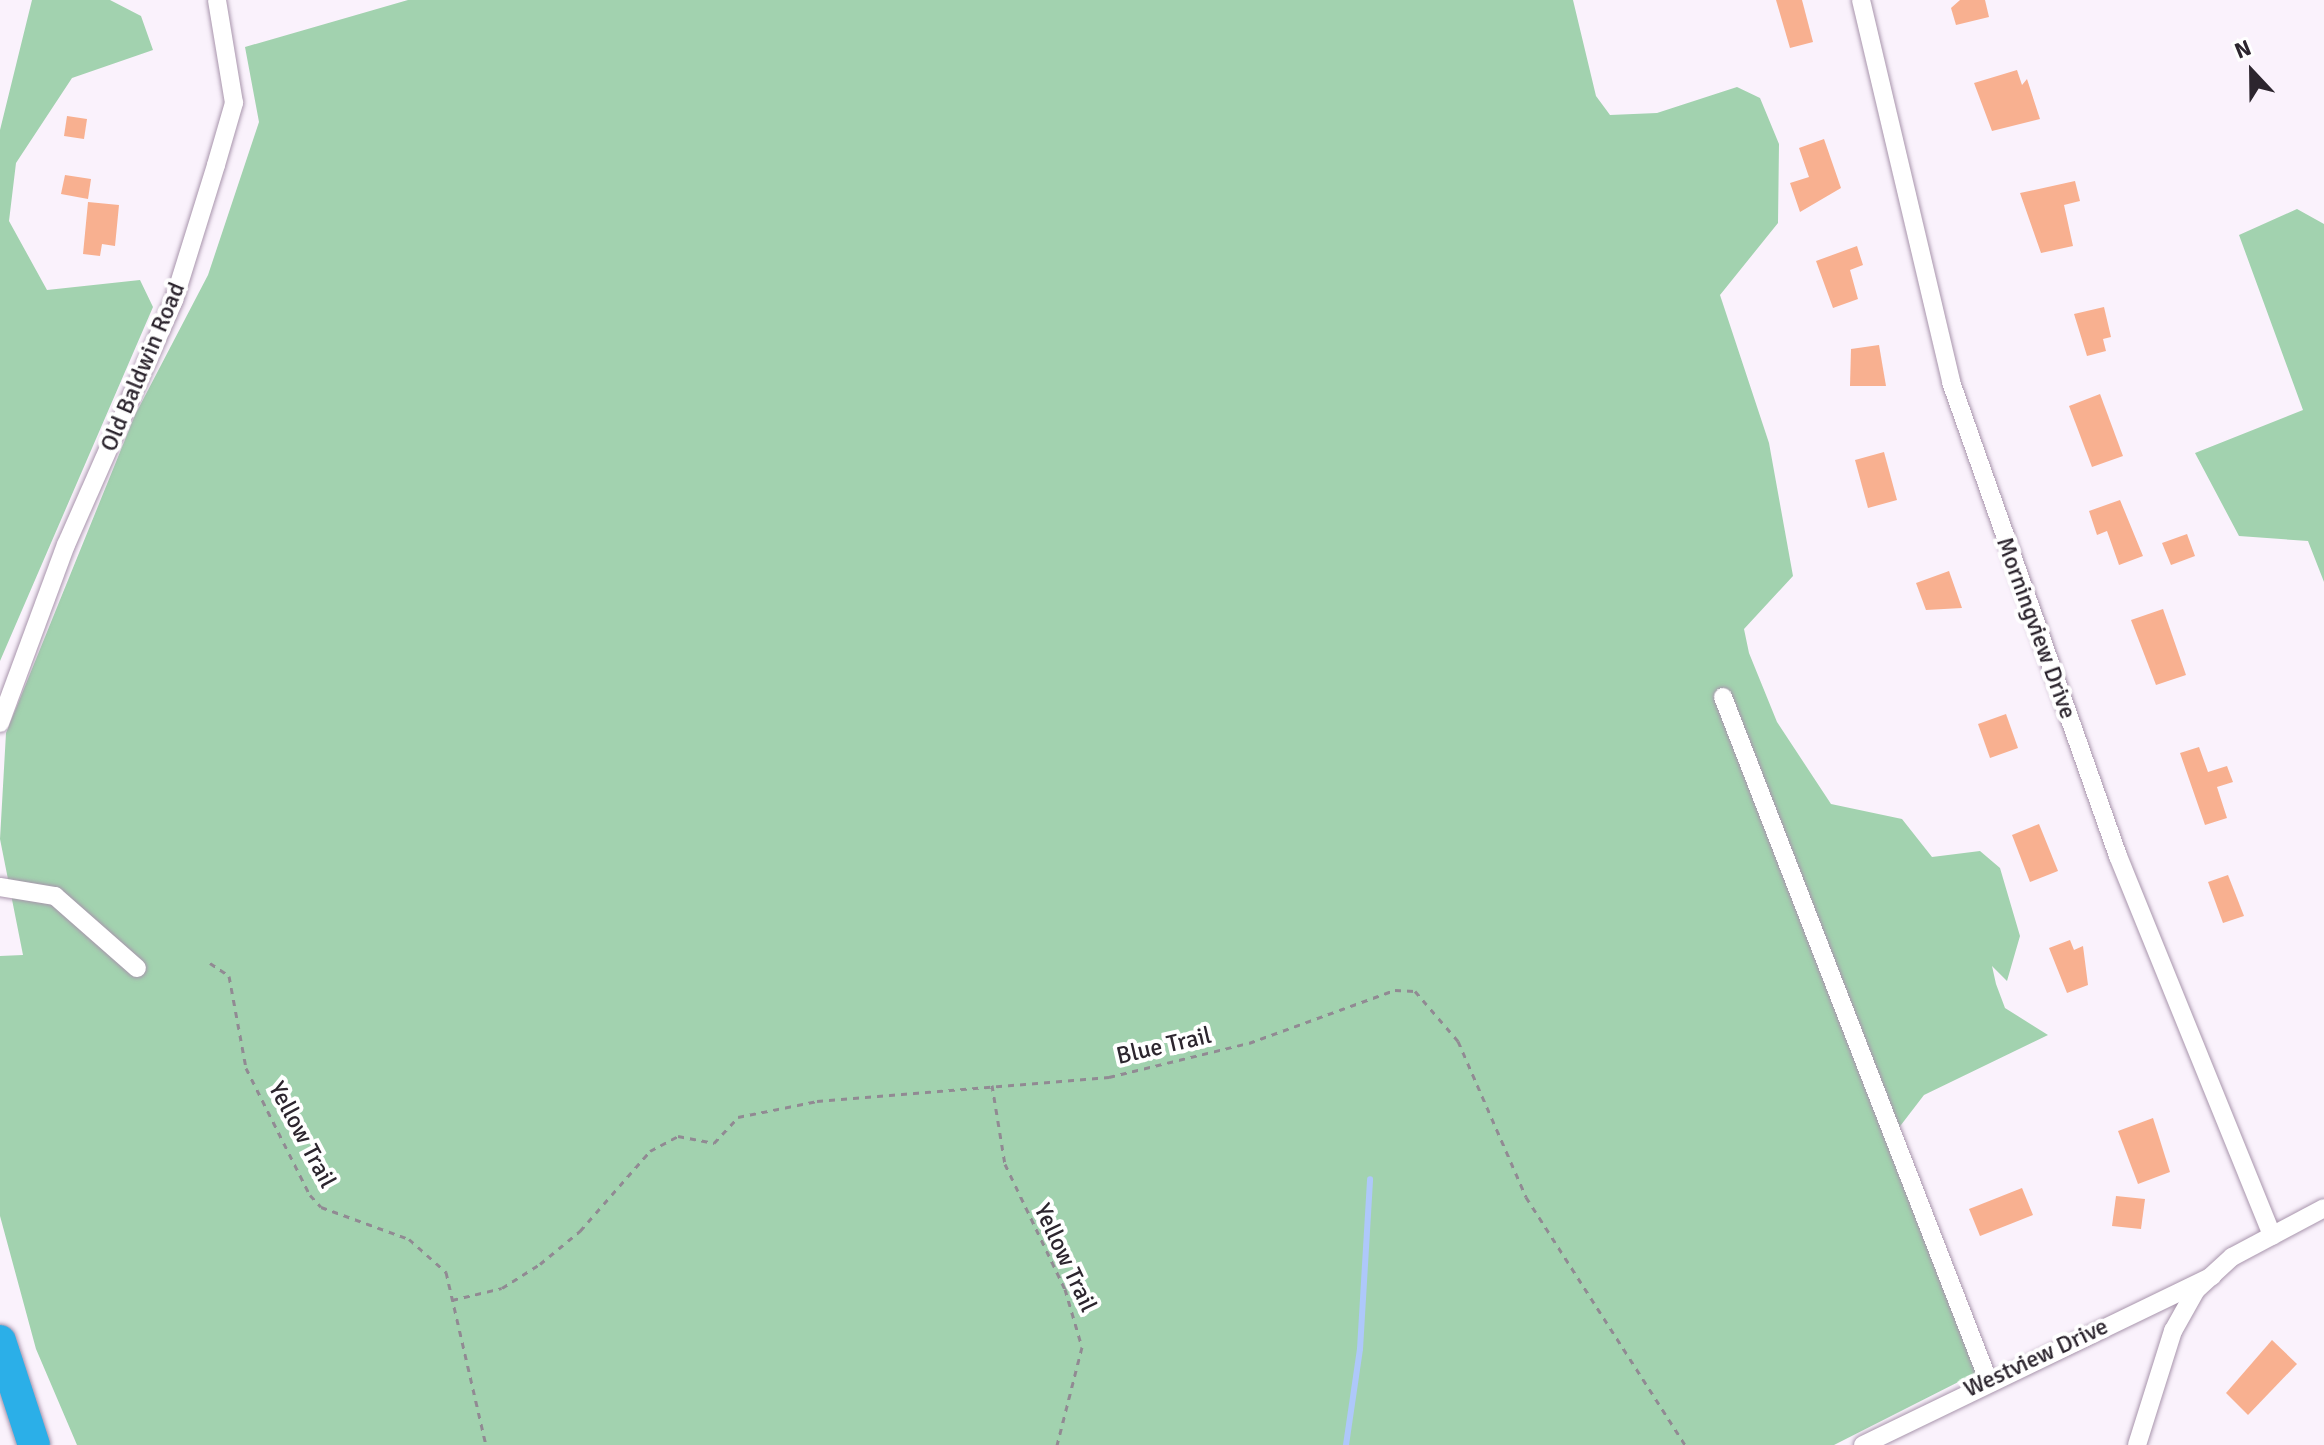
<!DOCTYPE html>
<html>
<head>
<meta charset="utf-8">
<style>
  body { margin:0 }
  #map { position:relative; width:2324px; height:1445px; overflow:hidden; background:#faf2fc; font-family:Signika,sans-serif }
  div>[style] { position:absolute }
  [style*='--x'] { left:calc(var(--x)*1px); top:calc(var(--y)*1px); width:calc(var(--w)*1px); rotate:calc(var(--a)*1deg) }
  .green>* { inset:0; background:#a2d2af }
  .stream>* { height:6px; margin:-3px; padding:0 3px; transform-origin:3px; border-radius:3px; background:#aec8fa }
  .building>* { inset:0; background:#f8b090 }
  .path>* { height:3px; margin-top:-1.5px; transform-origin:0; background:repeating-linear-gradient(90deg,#918a93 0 6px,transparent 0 12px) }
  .roads { filter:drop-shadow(0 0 2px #a895ac) drop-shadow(0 0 2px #a895ac) }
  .minor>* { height:18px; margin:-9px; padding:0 9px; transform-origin:9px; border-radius:9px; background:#fff }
  .motorway>* { height:32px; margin:-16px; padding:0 16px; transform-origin:16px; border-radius:16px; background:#2bafe8 }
  span { translate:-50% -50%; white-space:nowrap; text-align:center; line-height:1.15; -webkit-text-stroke:8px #fff; paint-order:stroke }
  .street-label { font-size:24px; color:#2c252e }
  .north { position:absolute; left:2212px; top:32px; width:80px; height:80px; -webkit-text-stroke:6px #fff; paint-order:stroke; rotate:338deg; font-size:22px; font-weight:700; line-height:32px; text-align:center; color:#2c252e }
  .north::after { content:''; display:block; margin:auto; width:28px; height:36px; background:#2c252e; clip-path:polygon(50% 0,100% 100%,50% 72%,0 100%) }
</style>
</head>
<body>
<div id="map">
  <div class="green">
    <div style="clip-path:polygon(32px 0,110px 0,141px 16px,153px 50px,72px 78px,16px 163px,9px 221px,47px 290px,140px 280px,153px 307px,0 661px,0 130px)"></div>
    <div style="clip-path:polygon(408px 0,1573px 0,1596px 96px,1610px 115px,1657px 113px,1737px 87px,1760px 98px,1779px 144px,1778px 223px,1720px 295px,1769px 443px,1793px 576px,1744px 629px,1749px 653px,1777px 722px,1831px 804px,1902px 819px,1932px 857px,1980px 851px,2000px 868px,2020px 936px,2007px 981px,1992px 966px,1996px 984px,2005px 1008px,2048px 1035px,1924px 1095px,1891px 1138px,1980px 1371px,1834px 1445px,77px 1445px,36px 1349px,0 1216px,0 956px,23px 955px,0 839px,6px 733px,135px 415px,208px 275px,259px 122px,245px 47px)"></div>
    <div style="clip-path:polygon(2297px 209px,2324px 224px,2324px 582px,2308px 541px,2239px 536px,2195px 453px,2303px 410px,2239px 235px)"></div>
  </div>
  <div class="stream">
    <div style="--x:1346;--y:1445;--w:97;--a:-81.7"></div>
    <div style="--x:1360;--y:1349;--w:170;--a:-86.6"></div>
  </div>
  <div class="building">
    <div style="clip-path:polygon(1776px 0,1802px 0,1813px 42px,1790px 48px)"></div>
    <div style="clip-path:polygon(1960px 0,1985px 0,1989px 17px,1956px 25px,1951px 8px)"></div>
    <div style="clip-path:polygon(2017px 70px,2022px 85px,2027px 79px,2040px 119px,1992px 131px,1974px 83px)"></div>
    <div style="clip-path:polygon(67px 116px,87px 119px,84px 139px,64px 136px)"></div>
    <div style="clip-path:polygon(1824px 139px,1841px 188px,1800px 212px,1790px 183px,1809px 177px,1799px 148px)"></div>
    <div style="clip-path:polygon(65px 175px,91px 179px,88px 199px,61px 194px)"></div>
    <div style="clip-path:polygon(2075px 181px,2080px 201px,2064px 205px,2073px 246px,2041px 253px,2020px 193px)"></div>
    <div style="clip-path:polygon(88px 202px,119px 205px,115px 246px,102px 244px,100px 256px,83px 254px)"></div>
    <div style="clip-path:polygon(1857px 246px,1863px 265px,1850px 270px,1858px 299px,1833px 308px,1816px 261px)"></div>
    <div style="clip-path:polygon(2104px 307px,2111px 337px,2103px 339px,2106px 351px,2087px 356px,2074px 314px)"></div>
    <div style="clip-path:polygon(1879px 345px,1886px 386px,1850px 386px,1851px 349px)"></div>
    <div style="clip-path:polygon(2100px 394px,2123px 456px,2092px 467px,2069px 406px)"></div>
    <div style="clip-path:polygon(1884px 452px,1897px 500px,1868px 508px,1855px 460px)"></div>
    <div style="clip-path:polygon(2120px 500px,2143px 556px,2119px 565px,2107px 531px,2097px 535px,2089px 511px)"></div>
    <div style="clip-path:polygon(2187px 534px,2195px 556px,2171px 565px,2162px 543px)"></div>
    <div style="clip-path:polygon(1949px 571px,1962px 608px,1926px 610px,1916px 583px)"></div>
    <div style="clip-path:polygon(2163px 609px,2186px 675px,2156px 685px,2131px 620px)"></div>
    <div style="clip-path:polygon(2006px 714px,2018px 748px,1990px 758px,1978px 724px)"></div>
    <div style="clip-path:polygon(2199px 747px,2208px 772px,2227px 766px,2233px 782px,2217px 787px,2227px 818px,2205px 825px,2180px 753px)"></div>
    <div style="clip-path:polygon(2039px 824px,2058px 871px,2030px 882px,2012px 835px)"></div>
    <div style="clip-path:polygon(2228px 875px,2244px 916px,2223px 923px,2208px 882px)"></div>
    <div style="clip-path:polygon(2070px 940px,2074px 950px,2083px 946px,2088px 985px,2067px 993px,2049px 948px)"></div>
    <div style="clip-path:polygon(2153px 1118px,2170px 1172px,2138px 1184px,2118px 1131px)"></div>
    <div style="clip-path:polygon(2022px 1188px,2033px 1215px,1980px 1236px,1969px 1209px)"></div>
    <div style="clip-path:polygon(2116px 1196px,2145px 1199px,2141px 1229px,2112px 1226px)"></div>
    <div style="clip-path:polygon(2272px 1340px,2297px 1364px,2248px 1415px,2226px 1393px)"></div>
  </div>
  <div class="path">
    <div style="--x:210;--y:963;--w:23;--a:34"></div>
    <div style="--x:229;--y:976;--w:94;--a:79.5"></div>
    <div style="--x:246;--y:1068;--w:142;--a:63.3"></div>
    <div style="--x:310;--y:1195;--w:16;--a:47"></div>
    <div style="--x:321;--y:1207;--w:94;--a:20"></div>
    <div style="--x:409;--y:1239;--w:50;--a:41.7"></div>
    <div style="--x:446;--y:1272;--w:178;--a:77"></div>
    <div style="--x:992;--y:1085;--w:80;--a:80.7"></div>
    <div style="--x:1005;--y:1164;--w:139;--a:64.4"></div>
    <div style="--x:1065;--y:1289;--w:60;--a:73.7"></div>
    <div style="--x:1082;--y:1347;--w:101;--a:104.3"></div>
    <div style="--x:452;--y:1300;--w:51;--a:-13.5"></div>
    <div style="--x:502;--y:1288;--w:45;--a:-32.3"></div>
    <div style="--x:540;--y:1264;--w:52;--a:-39.5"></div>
    <div style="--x:580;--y:1231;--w:106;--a:-48.8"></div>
    <div style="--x:650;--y:1151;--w:32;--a:-28"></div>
    <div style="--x:678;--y:1136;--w:37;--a:11"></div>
    <div style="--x:714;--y:1143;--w:35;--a:-47"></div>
    <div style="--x:738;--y:1117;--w:81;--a:-11.4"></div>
    <div style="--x:817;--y:1101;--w:293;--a:-4.7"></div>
    <div style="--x:1109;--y:1077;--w:144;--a:-13.7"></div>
    <div style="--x:1249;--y:1043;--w:155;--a:-20"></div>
    <div style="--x:1395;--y:990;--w:20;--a:3"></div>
    <div style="--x:1415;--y:991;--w:66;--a:49.3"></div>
    <div style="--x:1458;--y:1041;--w:170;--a:66.4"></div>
    <div style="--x:1526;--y:1197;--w:295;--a:57.3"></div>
  </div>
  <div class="roads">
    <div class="minor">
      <div style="--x:1861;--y:0;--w:392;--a:76.7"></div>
      <div style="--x:1951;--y:382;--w:503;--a:70.59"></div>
      <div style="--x:2118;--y:856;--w:410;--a:67.9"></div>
      <div style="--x:1723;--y:697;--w:733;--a:68.79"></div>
      <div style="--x:0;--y:723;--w:190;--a:-69.7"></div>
      <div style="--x:66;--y:545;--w:268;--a:-66.2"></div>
      <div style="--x:174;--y:300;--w:141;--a:-72.7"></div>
      <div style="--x:216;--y:165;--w:65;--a:-73.8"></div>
      <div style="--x:234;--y:103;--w:104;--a:-99.4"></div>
      <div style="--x:0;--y:887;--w:56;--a:9.3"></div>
      <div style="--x:55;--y:896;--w:109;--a:41.3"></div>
      <div style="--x:1863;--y:1445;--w:388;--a:-25.8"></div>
      <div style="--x:2137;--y:1445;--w:120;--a:-72.5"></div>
      <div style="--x:2173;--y:1331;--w:47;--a:-60.7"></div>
      <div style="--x:2196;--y:1290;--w:49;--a:-42.5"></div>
      <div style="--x:2232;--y:1257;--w:104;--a:-28"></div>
    </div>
    <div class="motorway">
      <div style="--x:0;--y:1341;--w:109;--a:71.9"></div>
    </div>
  </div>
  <div class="street-label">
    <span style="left:143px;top:367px;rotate:-67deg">Old Baldwin Road</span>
    <span style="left:2036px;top:628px;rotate:70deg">Morningview Drive</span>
    <span style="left:1164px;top:1046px;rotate:-13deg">Blue Trail</span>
    <span style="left:302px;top:1135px;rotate:62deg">Yellow Trail</span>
    <span style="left:1065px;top:1258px;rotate:65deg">Yellow Trail</span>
    <span style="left:2036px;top:1358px;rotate:-25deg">Westview Drive</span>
  </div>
  <div class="north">N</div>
</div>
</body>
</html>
